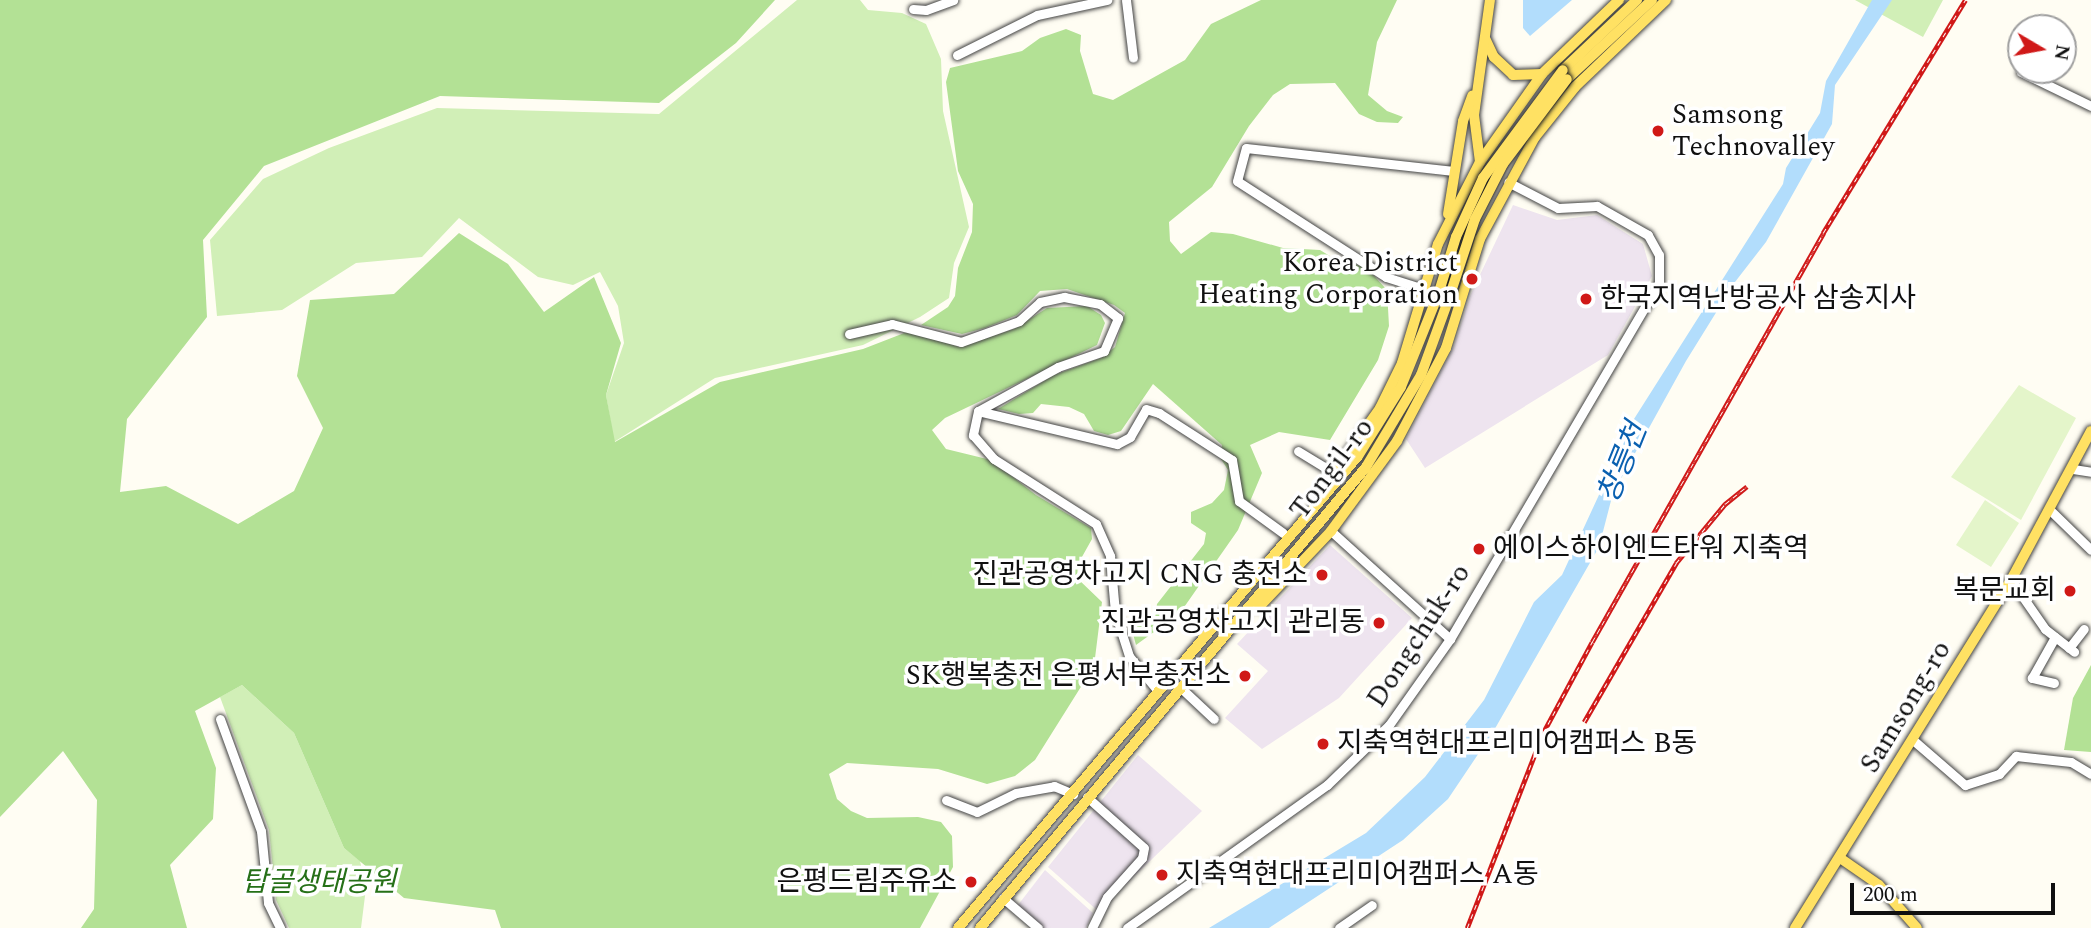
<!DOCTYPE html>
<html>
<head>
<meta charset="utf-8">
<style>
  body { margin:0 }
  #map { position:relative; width:2091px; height:928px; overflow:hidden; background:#fffdf3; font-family:Spectral,"Noto Sans KR",serif }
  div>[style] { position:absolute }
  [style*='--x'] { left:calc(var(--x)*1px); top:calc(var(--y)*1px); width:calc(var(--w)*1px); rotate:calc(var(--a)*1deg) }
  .industrial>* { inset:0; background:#eee4ef }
  .green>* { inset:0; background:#d1efb7 }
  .forest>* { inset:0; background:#b3e195 }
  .pitch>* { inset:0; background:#e4f5ca }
  .water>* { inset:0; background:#b2ddfc }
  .roads { filter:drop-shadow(0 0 2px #434343) drop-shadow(0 0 2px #434343) }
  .minor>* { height:9px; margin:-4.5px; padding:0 4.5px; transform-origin:4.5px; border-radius:4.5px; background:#fff }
  .major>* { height:10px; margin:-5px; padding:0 5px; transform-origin:5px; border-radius:5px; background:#ffe163 }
  .rail>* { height:4.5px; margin-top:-2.25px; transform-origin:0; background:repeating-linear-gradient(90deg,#fff 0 5px,#d01918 0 10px); box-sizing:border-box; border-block:2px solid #d01918 }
  .bridges { filter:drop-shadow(0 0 2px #212121) drop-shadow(0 0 2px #212121) }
  .major-bridge>* { height:10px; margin:-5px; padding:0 5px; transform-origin:5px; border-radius:5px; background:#ffe163 }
  .dots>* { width:19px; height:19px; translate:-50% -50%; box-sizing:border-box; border:4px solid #fff; border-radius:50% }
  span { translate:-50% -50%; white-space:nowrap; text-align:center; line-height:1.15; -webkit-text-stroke:7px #fff; paint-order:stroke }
  .poi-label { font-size:28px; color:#101010 }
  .left { translate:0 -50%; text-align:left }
  .right { translate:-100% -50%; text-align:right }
  .street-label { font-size:28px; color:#101010 }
  .park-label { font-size:28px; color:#267018; font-style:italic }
  .water-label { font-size:30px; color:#0a60b0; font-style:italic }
  .north { position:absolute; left:2007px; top:14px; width:70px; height:70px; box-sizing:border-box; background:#fff; border:2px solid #9f9f9f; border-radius:50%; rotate:100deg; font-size:19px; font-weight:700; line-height:28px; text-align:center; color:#101010 }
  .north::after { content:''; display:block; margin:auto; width:24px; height:32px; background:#d01918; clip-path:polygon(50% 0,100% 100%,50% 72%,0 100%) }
  .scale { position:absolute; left:1850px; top:883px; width:205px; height:32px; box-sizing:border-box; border:4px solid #101010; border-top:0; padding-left:9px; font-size:21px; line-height:24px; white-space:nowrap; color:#101010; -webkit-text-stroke:5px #fff; paint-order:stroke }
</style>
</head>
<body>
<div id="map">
  <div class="industrial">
    <div style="clip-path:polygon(1513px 205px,1557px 220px,1597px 215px,1643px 244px,1652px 276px,1608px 355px,1425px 468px,1406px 439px,1454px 346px,1470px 296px)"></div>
    <div style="clip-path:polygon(1330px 545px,1412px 618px,1339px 698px,1262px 749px,1225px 718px,1268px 671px,1237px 644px)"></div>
    <div style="clip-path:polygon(1138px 755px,1202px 811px,1098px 911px,1048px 867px)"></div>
    <div style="clip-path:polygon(1045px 870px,1093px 913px,1086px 928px,1043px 928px,1018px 905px)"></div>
  </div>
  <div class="green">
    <div style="clip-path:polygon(797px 0,860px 0,868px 10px,902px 13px,926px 24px,941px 59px,943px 111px,969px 227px,954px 263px,949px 298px,920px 317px,863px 345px,715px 378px,614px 442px,606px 395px,624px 343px,618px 306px,600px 272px,573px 285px,538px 277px,459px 218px,422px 257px,356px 263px,282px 310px,217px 316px,210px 240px,263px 179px,329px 148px,437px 108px,659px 114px)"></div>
    <div style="clip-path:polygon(1855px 0,1943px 0,1923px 37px)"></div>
    <div style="clip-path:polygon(242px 685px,294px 733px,344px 848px,360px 861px,366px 888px,361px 928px,289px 928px,276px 900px,269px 830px,220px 697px)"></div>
  </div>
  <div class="forest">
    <div style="clip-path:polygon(0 0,775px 0,736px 43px,659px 103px,440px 96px,264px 166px,203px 240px,207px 317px,127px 419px,120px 492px,166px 486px,238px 524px,294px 491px,323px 428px,297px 376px,310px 300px,394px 294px,459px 233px,508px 264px,544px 312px,594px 277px,621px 343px,606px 395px,615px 442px,720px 382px,863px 349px,912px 330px,959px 347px,1014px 329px,1047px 308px,1087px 306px,1101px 315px,1105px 323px,1097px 345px,945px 418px,932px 430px,946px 449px,991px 460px,1036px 495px,1091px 528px,1092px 539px,1078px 564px,1077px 578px,1102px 602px,1094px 666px,1035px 760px,1015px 776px,987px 784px,938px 769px,847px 763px,829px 774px,837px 799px,851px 811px,867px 818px,918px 817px,941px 822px,952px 836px,953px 867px,920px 928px,501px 928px,495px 910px,404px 898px,344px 848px,294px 733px,242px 685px,195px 711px,216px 768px,213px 819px,170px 865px,187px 928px,81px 928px,94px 909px,97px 800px,63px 751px,0 817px)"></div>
    <div style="clip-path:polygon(1261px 0,1397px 0,1377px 42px,1368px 95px,1387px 111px,1403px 117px,1398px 123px,1377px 122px,1359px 114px,1335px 83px,1290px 84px,1273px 95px,1249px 126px,1212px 187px,1169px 222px,1170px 241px,1181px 254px,1211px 232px,1233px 234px,1283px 248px,1320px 250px,1338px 261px,1366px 267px,1387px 290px,1389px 326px,1378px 360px,1330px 440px,1279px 432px,1250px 445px,1262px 473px,1238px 530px,1180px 613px,1136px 645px,1133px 634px,1137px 625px,1155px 619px,1157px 604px,1204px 544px,1206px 533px,1191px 523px,1191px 512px,1212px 503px,1224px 490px,1228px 470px,1221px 459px,1222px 445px,1153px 384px,1121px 431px,1108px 435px,1094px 431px,1084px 414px,1069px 407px,1041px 404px,1033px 413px,1019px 414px,998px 409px,1054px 375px,1101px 358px,1115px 347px,1125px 313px,1114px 305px,1067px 289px,1040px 291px,1017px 315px,985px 328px,962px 334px,921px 325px,948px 307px,955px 296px,958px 268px,972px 232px,973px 204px,958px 171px,946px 82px,950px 68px,1022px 51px,1040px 38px,1066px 29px,1081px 35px,1080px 51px,1093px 94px,1113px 100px,1185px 60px,1211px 24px)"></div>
    <div style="clip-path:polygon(2091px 665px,2091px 752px,2064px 750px,2073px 698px)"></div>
  </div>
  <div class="pitch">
    <div style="clip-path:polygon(2019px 385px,2076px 418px,2021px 520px,1951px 477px)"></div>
    <div style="clip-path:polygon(1985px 500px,2019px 523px,1991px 567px,1956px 545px)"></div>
  </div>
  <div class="water">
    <div style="clip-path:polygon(1523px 0,1572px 0,1530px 36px,1523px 28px)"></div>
    <div style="clip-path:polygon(1872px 0,1892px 0,1835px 85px,1832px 124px,1766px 242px,1735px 282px,1686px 361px,1613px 493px,1599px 547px,1493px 732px,1448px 799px,1403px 840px,1269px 928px,1209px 928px,1366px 833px,1425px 777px,1484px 700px,1534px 602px,1562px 575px,1634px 419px,1783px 184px,1786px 168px,1820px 113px,1826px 81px)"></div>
  </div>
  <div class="roads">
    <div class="minor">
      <div style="--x:1126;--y:0;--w:58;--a:83.1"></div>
      <div style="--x:913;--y:9;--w:13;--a:4"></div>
      <div style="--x:926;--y:10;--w:29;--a:-20"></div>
      <div style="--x:957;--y:55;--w:89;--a:-26.6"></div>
      <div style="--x:1037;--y:15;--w:72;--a:-12.1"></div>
      <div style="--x:2021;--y:72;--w:78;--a:25.9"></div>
      <div style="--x:1427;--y:290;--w:43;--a:-162.4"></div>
      <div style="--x:1386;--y:277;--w:177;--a:-147.2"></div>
      <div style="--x:1237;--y:181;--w:34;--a:-75"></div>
      <div style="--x:1246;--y:148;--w:209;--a:6.3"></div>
      <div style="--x:849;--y:334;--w:44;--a:-13.1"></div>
      <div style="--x:892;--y:324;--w:71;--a:14.6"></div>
      <div style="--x:961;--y:342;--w:62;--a:-19.9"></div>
      <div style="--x:1019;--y:321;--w:28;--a:-42"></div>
      <div style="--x:1040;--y:302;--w:25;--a:-12"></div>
      <div style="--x:1064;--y:297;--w:37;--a:11"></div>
      <div style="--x:1100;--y:304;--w:23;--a:38"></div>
      <div style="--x:1118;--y:318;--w:36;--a:113"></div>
      <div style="--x:1104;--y:351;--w:49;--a:160.8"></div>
      <div style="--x:1058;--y:367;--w:91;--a:151.2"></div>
      <div style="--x:978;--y:411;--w:25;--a:102"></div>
      <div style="--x:973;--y:435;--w:32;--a:49"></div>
      <div style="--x:994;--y:459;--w:121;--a:32.5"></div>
      <div style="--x:1096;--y:524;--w:35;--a:66"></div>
      <div style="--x:1110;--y:556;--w:56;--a:84.9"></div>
      <div style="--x:1115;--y:612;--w:46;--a:72.3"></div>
      <div style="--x:1129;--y:656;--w:45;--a:50.4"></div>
      <div style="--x:978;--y:411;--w:143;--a:13.4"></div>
      <div style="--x:1117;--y:444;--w:15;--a:-28"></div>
      <div style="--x:1130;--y:437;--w:32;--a:-60"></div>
      <div style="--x:1146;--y:409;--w:14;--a:17"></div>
      <div style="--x:1159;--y:413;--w:87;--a:32.8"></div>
      <div style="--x:1232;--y:460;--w:42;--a:80.3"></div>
      <div style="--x:1239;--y:501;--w:54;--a:36"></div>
      <div style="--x:1298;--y:451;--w:42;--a:31.4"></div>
      <div style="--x:2073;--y:469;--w:18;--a:9"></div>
      <div style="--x:2050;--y:510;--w:57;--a:44.3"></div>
      <div style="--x:1331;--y:531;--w:161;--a:42.2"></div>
      <div style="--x:2011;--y:580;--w:60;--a:55.2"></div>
      <div style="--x:2045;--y:629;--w:37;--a:38"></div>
      <div style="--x:2069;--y:648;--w:24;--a:-52"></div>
      <div style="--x:2054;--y:683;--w:23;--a:-167"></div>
      <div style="--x:2032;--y:678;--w:47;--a:-60.7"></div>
      <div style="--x:1181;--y:688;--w:45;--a:43.2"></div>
      <div style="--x:220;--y:719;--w:119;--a:69.9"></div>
      <div style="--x:261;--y:831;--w:72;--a:84.4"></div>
      <div style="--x:268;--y:903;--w:28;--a:64"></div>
      <div style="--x:1913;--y:740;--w:69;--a:40.9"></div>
      <div style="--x:1965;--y:785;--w:36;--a:-18"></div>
      <div style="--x:1999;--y:774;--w:25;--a:-47"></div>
      <div style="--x:2016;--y:756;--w:55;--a:6.2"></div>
      <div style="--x:2071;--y:762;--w:23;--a:31"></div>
      <div style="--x:1087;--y:797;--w:76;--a:41.8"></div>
      <div style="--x:1144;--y:848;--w:10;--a:101"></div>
      <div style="--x:1142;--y:858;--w:52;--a:131.9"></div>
      <div style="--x:1107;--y:897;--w:34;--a:116"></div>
      <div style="--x:946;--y:800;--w:33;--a:21"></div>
      <div style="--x:977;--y:812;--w:43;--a:-26"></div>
      <div style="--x:1016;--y:793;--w:39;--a:-10"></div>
      <div style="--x:1054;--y:786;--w:21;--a:23"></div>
      <div style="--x:1003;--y:898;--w:46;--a:40.6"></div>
      <div style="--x:1127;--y:928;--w:246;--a:-35.6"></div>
      <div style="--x:1327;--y:785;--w:86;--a:-44.1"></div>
      <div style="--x:1389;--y:725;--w:105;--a:-54.7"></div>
      <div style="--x:1450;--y:639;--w:413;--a:-59.6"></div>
      <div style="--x:1659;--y:283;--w:28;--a:-90"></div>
      <div style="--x:1659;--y:255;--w:23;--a:-119"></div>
      <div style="--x:1648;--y:235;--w:59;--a:-150.4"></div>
      <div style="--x:1597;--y:206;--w:39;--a:177"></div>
      <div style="--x:1558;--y:208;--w:56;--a:-152.5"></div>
      <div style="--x:1339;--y:928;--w:40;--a:-34.9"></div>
    </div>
    <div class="major">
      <div style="--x:1485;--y:38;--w:21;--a:65"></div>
      <div style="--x:1494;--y:57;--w:26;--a:43"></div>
      <div style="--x:1513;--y:75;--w:29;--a:-2"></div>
      <div style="--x:1563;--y:70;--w:102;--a:-43.4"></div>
      <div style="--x:1567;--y:79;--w:116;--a:-42.9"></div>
      <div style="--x:1480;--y:162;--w:47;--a:-97.3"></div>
      <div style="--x:1474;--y:115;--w:116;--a:-82.1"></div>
      <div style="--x:1448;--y:214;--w:94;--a:-80.8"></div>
      <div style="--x:1463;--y:121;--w:27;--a:-70"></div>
      <div style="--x:1336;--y:470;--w:76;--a:-54.6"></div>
      <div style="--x:1380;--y:408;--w:50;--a:-63.9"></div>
      <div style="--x:1402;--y:363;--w:124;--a:-73.2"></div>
      <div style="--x:1438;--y:244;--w:92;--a:-62.9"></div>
      <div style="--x:1480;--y:162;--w:108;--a:-54.8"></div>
      <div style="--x:1542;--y:74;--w:107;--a:-43.9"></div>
      <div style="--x:1259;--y:607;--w:105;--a:-46.5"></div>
      <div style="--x:1331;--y:531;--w:112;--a:-53.7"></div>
      <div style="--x:1397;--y:441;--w:105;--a:-62.2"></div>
      <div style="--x:1446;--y:348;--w:114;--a:-72.7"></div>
      <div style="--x:1480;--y:239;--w:116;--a:-61.7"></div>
      <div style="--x:1535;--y:137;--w:64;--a:-51.3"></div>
      <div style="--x:1575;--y:87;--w:126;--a:-43.7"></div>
      <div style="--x:1840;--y:858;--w:47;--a:34.7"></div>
      <div style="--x:1879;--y:885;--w:57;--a:48.5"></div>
      <div style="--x:958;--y:928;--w:619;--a:-49.72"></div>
      <div style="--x:1358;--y:456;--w:81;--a:-58.1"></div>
      <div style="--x:1401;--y:387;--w:99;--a:-68.1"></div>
      <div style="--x:980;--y:928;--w:601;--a:-50.06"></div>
      <div style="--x:1366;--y:467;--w:107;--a:-59.1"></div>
      <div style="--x:1421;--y:375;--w:82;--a:-70"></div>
      <div style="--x:1795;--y:928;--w:410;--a:-58.2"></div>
      <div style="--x:2011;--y:580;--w:169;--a:-61.8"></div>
    </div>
  </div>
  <div class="rail">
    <div style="--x:1584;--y:722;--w:184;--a:-59.9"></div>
    <div style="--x:1676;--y:563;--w:77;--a:-50.3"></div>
    <div style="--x:1725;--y:504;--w:28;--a:-39"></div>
    <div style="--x:1467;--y:928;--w:209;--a:-68.7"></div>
    <div style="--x:1543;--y:733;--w:103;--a:-61.7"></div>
    <div style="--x:1592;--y:642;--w:470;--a:-60.5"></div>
    <div style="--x:1823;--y:233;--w:273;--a:-58.6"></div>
  </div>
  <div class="bridges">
    <div class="major-bridge">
      <div style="--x:1438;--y:295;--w:61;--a:-72.8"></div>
      <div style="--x:1456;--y:237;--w:65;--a:-65.4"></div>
      <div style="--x:1483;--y:178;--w:134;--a:-53.5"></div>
      <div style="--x:1449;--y:298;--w:83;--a:-71.8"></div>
      <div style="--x:1475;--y:219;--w:62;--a:-63"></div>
      <div style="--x:1503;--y:164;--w:106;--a:-53"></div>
    </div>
  </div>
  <div class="dots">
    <div style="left:1658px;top:131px;background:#d01918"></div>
    <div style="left:1472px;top:279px;background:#d01918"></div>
    <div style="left:1586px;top:299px;background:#d01918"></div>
    <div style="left:1479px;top:549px;background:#d01918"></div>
    <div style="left:1322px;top:575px;background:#d01918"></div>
    <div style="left:2070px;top:591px;background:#d01918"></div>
    <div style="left:1379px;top:623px;background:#d01918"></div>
    <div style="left:1245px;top:676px;background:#d01918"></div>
    <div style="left:1323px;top:744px;background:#d01918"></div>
    <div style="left:1162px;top:875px;background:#d01918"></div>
    <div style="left:971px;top:882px;background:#d01918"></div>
  </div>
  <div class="poi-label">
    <span class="left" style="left:1672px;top:131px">Samsong<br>Technovalley</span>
    <span class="right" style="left:1458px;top:279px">Korea District<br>Heating Corporation</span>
    <span class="left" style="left:1600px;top:299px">한국지역난방공사 삼송지사</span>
    <span class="left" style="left:1493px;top:549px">에이스하이엔드타워 지축역</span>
    <span class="right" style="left:1308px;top:575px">진관공영차고지 CNG 충전소</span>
    <span class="right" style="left:2056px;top:591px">복문교회</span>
    <span class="right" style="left:1365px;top:623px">진관공영차고지 관리동</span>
    <span class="right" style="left:1231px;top:676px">SK행복충전 은평서부충전소</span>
    <span class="left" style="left:1337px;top:744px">지축역현대프리미어캠퍼스 B동</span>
    <span class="left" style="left:1176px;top:875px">지축역현대프리미어캠퍼스 A동</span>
    <span class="right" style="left:957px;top:882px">은평드림주유소</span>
  </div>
  <div class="street-label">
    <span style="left:1332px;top:469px;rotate:-53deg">Tongil-ro</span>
    <span style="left:1419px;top:636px;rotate:-57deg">Dongchuk-ro</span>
    <span style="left:1906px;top:707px;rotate:-59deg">Samsong-ro</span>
  </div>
  <div class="park-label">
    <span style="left:319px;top:883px">탑골생태공원</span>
  </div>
  <div class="water-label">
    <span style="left:1623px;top:463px;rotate:-68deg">창릉천</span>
  </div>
  <div class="north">N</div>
  <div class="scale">200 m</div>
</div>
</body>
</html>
